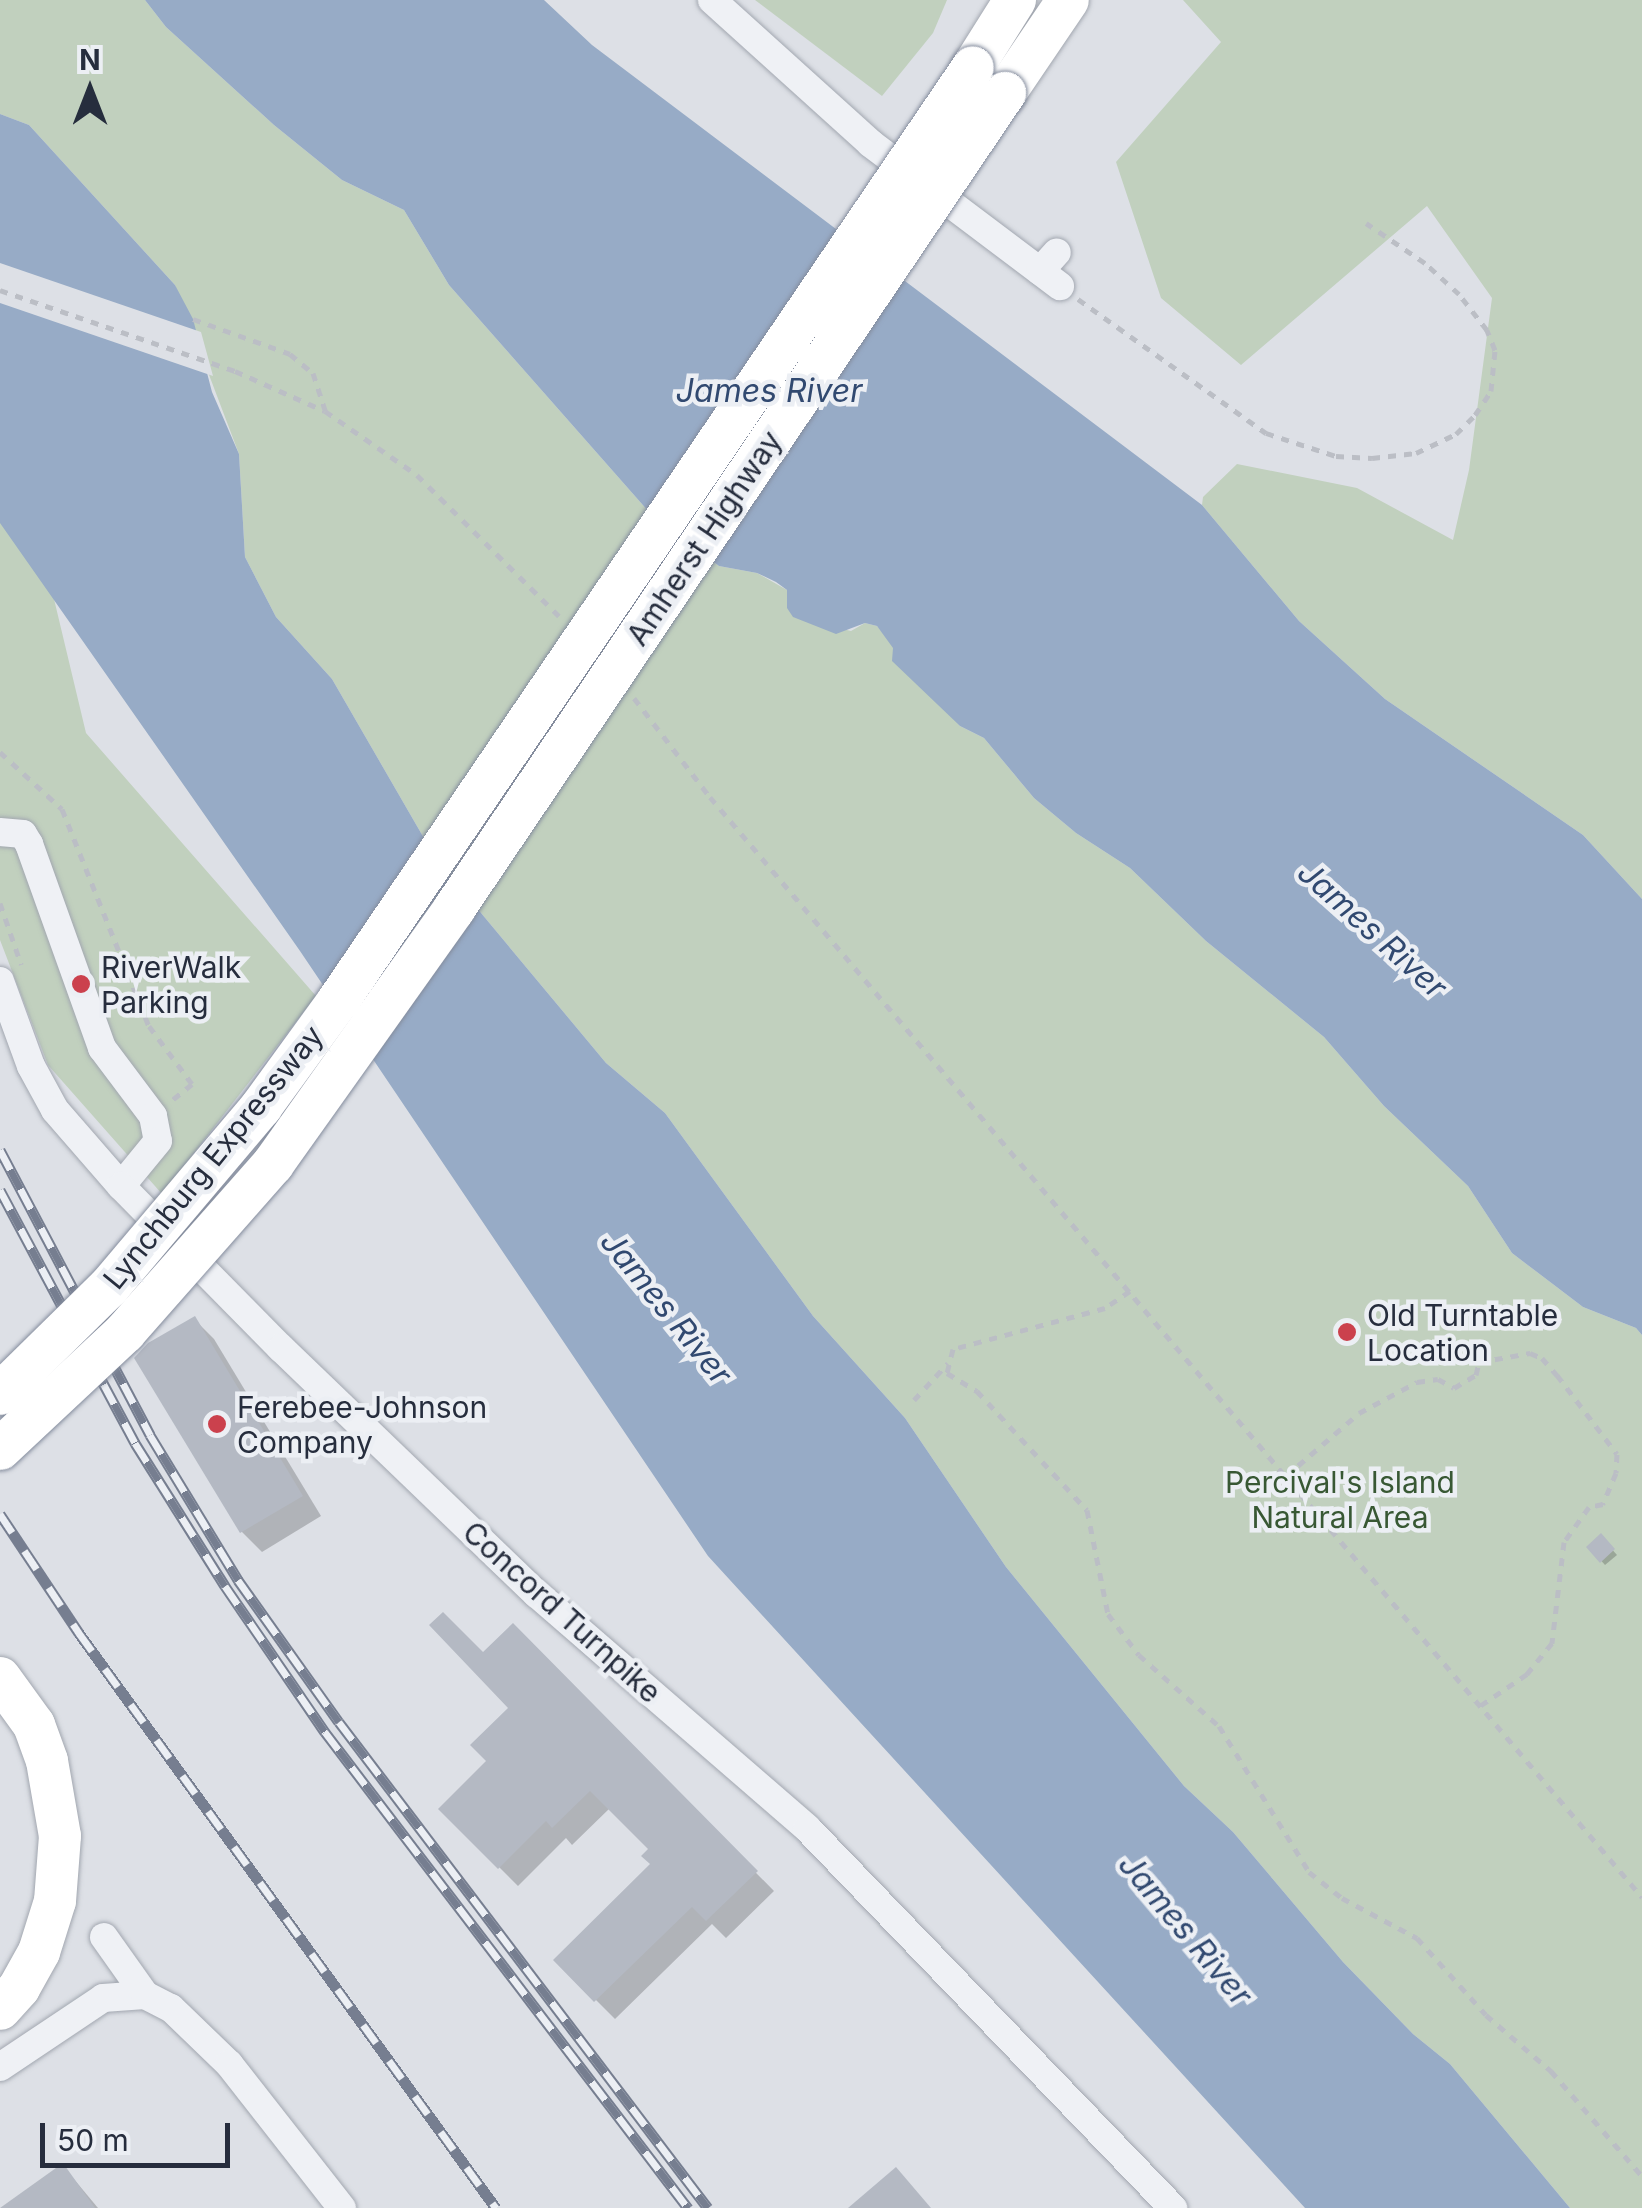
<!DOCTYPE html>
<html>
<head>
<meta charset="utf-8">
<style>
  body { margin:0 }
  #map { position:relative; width:1642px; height:2208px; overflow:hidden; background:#dde0e6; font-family:Inter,sans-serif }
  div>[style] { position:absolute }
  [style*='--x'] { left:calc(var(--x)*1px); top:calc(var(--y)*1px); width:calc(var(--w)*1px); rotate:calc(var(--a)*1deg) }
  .green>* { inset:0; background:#c1d0be }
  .water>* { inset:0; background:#97abc6 }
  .pier>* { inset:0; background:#dde0e6 }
  .shadow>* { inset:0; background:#0003 }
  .building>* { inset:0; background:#b4b9c3 }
  .path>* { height:5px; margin-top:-2.5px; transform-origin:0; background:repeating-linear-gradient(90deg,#bbbec5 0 8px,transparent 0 16px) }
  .roads { filter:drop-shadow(0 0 2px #a2a7b0) drop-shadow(0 0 2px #a2a7b0) }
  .minor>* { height:28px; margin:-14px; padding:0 14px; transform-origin:14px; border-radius:14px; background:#eff1f5 }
  .highway>* { height:42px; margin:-21px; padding:0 21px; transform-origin:21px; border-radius:21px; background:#fff }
  .rail>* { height:11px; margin-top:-5.5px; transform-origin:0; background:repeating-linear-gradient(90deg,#eceff4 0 22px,#767e90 0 44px); box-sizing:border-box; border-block:2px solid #767e90 }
  .bridges { filter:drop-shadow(0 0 2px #848c9d) drop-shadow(0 0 2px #848c9d) }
  .highway-bridge>* { height:42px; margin:-21px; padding:0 21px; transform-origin:21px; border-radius:21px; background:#fff }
  .dots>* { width:28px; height:28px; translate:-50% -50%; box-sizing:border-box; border:5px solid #eceff4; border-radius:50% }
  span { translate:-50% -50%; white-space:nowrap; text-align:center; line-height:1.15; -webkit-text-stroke:9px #eceff4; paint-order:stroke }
  .street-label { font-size:30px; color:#262d3d }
  .poi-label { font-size:30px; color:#262d3d }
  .left { translate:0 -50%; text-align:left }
  .park-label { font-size:30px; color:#385834 }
  .water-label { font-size:32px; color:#314970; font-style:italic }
  .north { position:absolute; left:40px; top:40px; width:100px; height:100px; -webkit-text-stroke:8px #eceff4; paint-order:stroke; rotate:0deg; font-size:28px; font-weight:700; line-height:40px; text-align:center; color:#262d3d }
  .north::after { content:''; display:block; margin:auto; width:35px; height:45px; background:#262d3d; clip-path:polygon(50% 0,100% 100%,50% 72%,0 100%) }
  .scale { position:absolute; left:40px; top:2123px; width:190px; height:45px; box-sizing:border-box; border:5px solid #262d3d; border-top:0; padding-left:12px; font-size:30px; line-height:35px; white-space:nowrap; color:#262d3d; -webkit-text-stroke:8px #eceff4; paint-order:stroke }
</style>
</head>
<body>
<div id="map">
  <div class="green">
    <div style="clip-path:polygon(0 0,145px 0,166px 27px,274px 125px,342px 180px,404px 210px,449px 285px,649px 512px,719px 566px,757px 573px,787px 590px,794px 617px,851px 631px,865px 623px,877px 626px,960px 726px,984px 738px,1034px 798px,1076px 833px,1130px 868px,1206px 941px,1324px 1037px,1384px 1106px,1468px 1186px,1512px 1253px,1583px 1307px,1636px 1328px,1642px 1335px,1642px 2208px,1570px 2208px,1450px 2064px,1413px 2034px,1343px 1962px,1233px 1832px,1184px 1786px,1006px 1567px,905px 1418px,813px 1316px,665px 1113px,606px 1063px,436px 859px,332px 679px,276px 617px,245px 557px,239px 454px,175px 285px,29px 125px,0 114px)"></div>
    <div style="clip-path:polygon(755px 0,947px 0,933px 33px,882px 96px)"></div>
    <div style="clip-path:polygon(1183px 0,1642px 0,1642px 899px,1583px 835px,1385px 699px,1299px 621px,1202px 505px,1203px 497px,1237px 464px,1357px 488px,1453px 540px,1469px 470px,1492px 298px,1427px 206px,1241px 365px,1161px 298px,1116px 162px,1221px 42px)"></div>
    <div style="clip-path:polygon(0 464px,33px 511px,86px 733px,316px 996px,162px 1194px,48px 1065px,0 940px)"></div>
  </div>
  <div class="water">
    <div style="clip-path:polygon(145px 0,544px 0,592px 45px,1202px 505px,1299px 621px,1385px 699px,1583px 835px,1642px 899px,1642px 1335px,1636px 1328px,1583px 1307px,1512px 1253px,1468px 1186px,1384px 1106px,1324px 1037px,1206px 941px,1130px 868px,1076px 833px,1034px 798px,984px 738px,960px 726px,892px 661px,893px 648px,877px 626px,865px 623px,836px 634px,793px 617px,787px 608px,787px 590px,776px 582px,757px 573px,719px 566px,649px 512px,449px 285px,404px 210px,342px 180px,274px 125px,166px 27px)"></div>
    <div style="clip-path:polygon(0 114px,29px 125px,175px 285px,193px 319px,212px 392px,239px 454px,245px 557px,276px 617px,332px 679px,436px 859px,606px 1063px,665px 1113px,813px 1316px,905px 1418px,1006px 1567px,1184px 1786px,1233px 1832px,1343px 1962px,1413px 2034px,1450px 2064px,1570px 2208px,1305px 2208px,708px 1556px,300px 951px,0 523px)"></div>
  </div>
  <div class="pier">
    <div style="clip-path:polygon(0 263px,201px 332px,213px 376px,0 303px)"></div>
  </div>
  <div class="shadow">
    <div style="clip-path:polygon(194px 1319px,214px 1339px,321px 1516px,262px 1552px,242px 1532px)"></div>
    <div style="clip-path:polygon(1601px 1537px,1617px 1555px,1605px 1565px,1589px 1547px)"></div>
    <div style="clip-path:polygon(513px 1627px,774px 1891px,726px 1938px,712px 1924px,615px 2019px,556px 1960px,653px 1864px,652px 1849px,610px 1808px,572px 1845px,566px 1838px,518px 1886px,441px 1809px,490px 1761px,512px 1708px,483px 1656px)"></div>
    <div style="clip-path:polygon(63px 2166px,98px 2208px,4px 2208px)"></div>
  </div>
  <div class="building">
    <div style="clip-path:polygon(195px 1316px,303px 1496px,240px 1533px,134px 1358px,148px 1343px)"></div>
    <div style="clip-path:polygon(1601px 1533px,1615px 1549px,1600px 1563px,1586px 1547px)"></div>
    <div style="clip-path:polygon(443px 1612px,483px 1652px,513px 1623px,758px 1871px,706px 1921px,692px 1907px,594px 2002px,553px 1960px,650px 1864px,641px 1856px,648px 1849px,590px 1791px,552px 1828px,546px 1821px,498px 1869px,438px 1809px,486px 1761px,470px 1745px,508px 1708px,429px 1625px)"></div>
    <div style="clip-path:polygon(63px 2163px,95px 2208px,0 2208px)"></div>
    <div style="clip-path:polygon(896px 2167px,931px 2208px,848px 2208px)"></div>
  </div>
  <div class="path">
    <div style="--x:0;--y:290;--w:249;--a:19"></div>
    <div style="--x:235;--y:371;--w:98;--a:24"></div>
    <div style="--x:325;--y:411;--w:112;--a:34.8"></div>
    <div style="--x:417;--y:475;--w:200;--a:44.8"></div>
    <div style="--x:1078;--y:299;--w:231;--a:35.5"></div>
    <div style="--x:1266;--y:433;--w:74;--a:18.2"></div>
    <div style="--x:1336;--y:456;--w:36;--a:3"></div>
    <div style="--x:1372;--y:458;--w:44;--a:-6.5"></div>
    <div style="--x:1416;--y:453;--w:44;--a:-25.4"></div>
    <div style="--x:1456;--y:434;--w:27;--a:-45"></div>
    <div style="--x:1475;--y:415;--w:29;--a:-56"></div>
    <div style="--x:1491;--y:391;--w:41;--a:-84.4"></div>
    <div style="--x:1495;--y:350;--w:22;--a:-112"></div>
    <div style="--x:1487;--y:330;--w:46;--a:-127.9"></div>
    <div style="--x:1459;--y:294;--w:46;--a:-137.6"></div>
    <div style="--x:1425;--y:263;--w:71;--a:-145.9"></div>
    <div style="--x:193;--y:319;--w:103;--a:19.8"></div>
    <div style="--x:290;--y:354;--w:30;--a:40"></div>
    <div style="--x:313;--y:373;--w:40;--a:72"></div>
    <div style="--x:634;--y:698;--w:125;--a:52.5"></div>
    <div style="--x:710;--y:797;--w:1442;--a:49.73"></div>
    <div style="--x:0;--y:752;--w:84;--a:42.6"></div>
    <div style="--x:62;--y:809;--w:234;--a:68.2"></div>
    <div style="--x:149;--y:1026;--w:72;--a:53.4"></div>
    <div style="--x:192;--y:1084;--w:27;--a:141"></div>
    <div style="--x:0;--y:903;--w:65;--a:71"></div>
    <div style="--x:1130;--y:1291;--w:30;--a:146"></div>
    <div style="--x:1105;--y:1308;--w:157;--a:164.9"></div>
    <div style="--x:953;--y:1349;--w:25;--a:104"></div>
    <div style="--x:947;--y:1373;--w:35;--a:31"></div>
    <div style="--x:977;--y:1391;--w:162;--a:47.3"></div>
    <div style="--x:1087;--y:1510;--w:106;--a:78.6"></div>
    <div style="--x:1108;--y:1614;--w:51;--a:52.9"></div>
    <div style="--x:1139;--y:1655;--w:107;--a:41.6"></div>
    <div style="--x:1219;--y:1726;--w:172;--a:58.3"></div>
    <div style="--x:1309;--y:1872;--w:42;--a:38.2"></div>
    <div style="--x:1342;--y:1898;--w:85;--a:28.1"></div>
    <div style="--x:1417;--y:1938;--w:103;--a:48.1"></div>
    <div style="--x:1486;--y:2015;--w:86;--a:40.7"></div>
    <div style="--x:1551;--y:2071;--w:139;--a:49.1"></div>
    <div style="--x:914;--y:1400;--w:50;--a:-47.4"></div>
    <div style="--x:1286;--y:1476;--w:96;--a:-40.8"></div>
    <div style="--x:1359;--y:1413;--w:66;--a:-28.1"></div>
    <div style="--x:1417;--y:1382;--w:21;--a:-8"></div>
    <div style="--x:1438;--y:1379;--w:18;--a:29"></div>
    <div style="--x:1454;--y:1388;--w:26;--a:-31"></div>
    <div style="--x:1476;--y:1375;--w:13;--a:-77"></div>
    <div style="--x:1479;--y:1362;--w:52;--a:-10"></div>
    <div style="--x:1530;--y:1353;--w:13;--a:23"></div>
    <div style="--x:1542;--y:1358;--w:23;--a:49"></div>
    <div style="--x:1557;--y:1375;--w:99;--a:52.8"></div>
    <div style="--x:1617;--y:1454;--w:19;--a:93"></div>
    <div style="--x:1616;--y:1473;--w:34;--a:113"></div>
    <div style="--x:1603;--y:1504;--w:14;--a:168"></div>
    <div style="--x:1589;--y:1507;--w:43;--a:125.5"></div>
    <div style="--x:1564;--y:1542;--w:102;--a:96.8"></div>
    <div style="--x:1552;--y:1643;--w:40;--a:129"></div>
    <div style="--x:1527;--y:1674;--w:57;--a:145.8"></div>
  </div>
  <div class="roads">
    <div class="minor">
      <div style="--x:712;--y:0;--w:213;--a:42.1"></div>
      <div style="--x:870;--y:143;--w:238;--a:37"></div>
      <div style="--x:1040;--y:271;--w:25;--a:-48"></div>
      <div style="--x:0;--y:832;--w:23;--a:5"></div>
      <div style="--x:23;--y:834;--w:12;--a:59"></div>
      <div style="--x:29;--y:844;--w:217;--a:70.3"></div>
      <div style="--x:102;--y:1048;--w:85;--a:53.1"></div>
      <div style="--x:153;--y:1116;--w:25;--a:79"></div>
      <div style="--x:158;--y:1141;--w:58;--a:129.4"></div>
      <div style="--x:0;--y:981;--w:90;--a:70"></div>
      <div style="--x:31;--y:1066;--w:50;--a:61.4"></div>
      <div style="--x:55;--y:1110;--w:101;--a:49"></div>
      <div style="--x:121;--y:1186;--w:228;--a:45.4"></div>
      <div style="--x:281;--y:1348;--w:355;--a:43.9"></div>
      <div style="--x:537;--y:1594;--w:357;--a:40.9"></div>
      <div style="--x:807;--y:1828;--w:528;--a:46.08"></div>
      <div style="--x:104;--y:1937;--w:71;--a:54.7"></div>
      <div style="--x:0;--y:2067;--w:124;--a:-33.8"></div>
      <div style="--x:103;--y:1998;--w:42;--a:-4.1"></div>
      <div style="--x:145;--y:1995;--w:29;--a:27"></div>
      <div style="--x:171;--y:2008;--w:81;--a:44"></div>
      <div style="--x:229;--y:2064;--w:183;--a:51.9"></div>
    </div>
    <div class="highway">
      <div style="--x:973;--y:67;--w:79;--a:-57.9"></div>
      <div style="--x:1005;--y:93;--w:112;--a:-55.9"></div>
      <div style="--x:0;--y:1678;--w:58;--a:54.1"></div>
      <div style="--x:34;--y:1725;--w:38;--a:70"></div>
      <div style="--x:47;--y:1761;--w:76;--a:80.2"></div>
      <div style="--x:60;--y:1836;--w:65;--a:94.4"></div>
      <div style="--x:55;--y:1901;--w:53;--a:107.4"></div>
      <div style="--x:39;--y:1952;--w:41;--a:119.1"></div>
      <div style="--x:19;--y:1988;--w:28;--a:132"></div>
    </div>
  </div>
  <div class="rail">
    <div style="--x:0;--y:1150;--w:322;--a:62.2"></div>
    <div style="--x:150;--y:1435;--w:170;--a:58.7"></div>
    <div style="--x:238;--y:1580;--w:174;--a:54.6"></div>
    <div style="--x:339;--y:1722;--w:610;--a:52.79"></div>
    <div style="--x:0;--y:1190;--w:287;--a:61.9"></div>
    <div style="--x:135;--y:1443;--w:169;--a:57.8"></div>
    <div style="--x:225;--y:1586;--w:177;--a:55.6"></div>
    <div style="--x:325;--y:1732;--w:599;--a:52.67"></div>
    <div style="--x:0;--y:1514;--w:143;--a:56.4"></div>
    <div style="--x:79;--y:1633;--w:710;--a:54.05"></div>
  </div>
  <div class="bridges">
    <div class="highway-bridge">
      <div style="--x:0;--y:1394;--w:153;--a:-44.5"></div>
      <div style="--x:109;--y:1287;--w:236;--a:-49.8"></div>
      <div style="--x:261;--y:1107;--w:131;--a:-54"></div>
      <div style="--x:338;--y:1001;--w:1129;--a:-55.79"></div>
      <div style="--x:0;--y:1449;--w:171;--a:-43.1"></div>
      <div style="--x:125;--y:1332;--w:224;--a:-48.6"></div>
      <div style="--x:273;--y:1164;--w:313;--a:-54.6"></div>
      <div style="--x:454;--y:909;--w:985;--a:-55.97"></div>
    </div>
  </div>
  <div class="dots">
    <div style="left:81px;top:984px;background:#cb414d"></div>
    <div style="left:1347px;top:1332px;background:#cb414d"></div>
    <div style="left:217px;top:1424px;background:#cb414d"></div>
  </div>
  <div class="street-label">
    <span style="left:704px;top:538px;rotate:-56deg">Amherst Highway</span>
    <span style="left:213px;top:1157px;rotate:-51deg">Lynchburg Expressway</span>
    <span style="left:562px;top:1612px;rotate:42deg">Concord Turnpike</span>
  </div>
  <div class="poi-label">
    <span class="left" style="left:101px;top:984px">RiverWalk<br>Parking</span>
    <span class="left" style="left:1367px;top:1332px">Old Turntable<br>Location</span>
    <span class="left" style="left:237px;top:1424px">Ferebee-Johnson<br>Company</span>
  </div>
  <div class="park-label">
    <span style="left:1340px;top:1499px">Percival's Island<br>Natural Area</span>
  </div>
  <div class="water-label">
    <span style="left:769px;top:391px">James River</span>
    <span style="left:1372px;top:930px;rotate:42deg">James River</span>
    <span style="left:666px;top:1308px;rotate:51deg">James River</span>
    <span style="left:1185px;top:1930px;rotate:50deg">James River</span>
  </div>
  <div class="north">N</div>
  <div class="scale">50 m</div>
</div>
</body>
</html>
